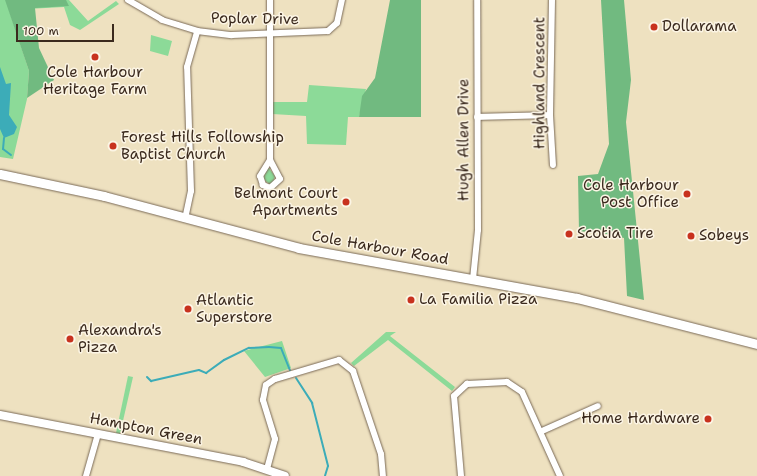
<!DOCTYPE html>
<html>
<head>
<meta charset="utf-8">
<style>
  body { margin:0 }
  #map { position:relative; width:757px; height:476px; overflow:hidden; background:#eee1c0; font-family:"Shantell Sans",sans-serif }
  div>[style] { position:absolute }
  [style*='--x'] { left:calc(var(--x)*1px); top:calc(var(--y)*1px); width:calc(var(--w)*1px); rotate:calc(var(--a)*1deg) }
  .green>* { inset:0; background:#8cda98 }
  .forest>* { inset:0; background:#71ba80 }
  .water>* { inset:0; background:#3cacb8 }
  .stream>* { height:2px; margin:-1px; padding:0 1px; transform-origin:1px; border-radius:1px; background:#3cacb8 }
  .roads { filter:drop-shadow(0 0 1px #7a6a57) drop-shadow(0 0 1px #7a6a57) }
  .minor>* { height:6px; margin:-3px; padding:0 3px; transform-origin:3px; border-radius:3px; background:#fff }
  .tertiary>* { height:8px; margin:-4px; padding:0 4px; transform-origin:4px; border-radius:4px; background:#fff }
  .secondary>* { height:9px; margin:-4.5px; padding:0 4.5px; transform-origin:4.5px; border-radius:4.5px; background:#fff }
  .dots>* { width:11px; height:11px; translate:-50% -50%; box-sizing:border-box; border:2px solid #fcf5e5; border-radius:50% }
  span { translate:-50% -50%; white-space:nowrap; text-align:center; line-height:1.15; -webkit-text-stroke:3px #fcf5e5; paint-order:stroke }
  .street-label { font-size:15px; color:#3b2a1e }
  .poi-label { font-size:15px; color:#3b2a1e }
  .left { translate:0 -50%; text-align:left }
  .right { translate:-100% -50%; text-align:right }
  .scale { position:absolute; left:16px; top:24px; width:98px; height:18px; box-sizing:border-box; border:2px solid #3b2a1e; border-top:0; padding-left:5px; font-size:12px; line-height:14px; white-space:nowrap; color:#3b2a1e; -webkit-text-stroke:3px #fcf5e5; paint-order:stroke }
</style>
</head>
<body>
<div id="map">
  <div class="green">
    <div style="clip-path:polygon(0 0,69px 0,88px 21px,116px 1px,119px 4px,80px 30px,70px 25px,64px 7px,9px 10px,29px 71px,27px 99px,13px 159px,0 157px)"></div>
    <div style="clip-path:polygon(151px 35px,172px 41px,168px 56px,150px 51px)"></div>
    <div style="clip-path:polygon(309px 85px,366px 89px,359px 117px,348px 117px,346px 145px,307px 144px,306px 116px,272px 114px,272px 102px,307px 102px)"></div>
    <div style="clip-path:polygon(268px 167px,275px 176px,272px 186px,263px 179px)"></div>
    <div style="clip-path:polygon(386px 332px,396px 332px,390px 336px,455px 387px,452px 391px,388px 340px,354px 366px,351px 363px)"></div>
    <div style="clip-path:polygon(282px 341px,291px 368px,265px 377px,244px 351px)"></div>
    <div style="clip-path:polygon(128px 376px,133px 377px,120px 434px,116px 433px)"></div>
  </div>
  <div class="forest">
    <div style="clip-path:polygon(5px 0,66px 0,69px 6px,35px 8px,39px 48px,54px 80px,27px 98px,29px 71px)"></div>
    <div style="clip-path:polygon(390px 0,421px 0,421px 117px,359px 117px,362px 96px,375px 78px)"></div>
    <div style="clip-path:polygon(601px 0,624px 0,631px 80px,626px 122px,644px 300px,627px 296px,624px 238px,593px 231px,579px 232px,578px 176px,598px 174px,609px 144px)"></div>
  </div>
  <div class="water">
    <div style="clip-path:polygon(0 67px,6px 84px,11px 83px,9px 115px,17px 127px,14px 134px,4px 138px,0 129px)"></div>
  </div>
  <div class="stream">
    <div style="--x:4;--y:138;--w:11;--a:95"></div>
    <div style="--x:3;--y:149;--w:10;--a:37"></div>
    <div style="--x:147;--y:377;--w:6;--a:45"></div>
    <div style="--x:151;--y:381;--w:49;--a:-12.9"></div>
    <div style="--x:199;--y:370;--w:8;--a:23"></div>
    <div style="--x:206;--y:373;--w:22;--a:-36"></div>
    <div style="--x:224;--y:360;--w:28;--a:-26"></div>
    <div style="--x:249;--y:348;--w:20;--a:-3"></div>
    <div style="--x:269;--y:347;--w:12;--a:5"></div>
    <div style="--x:281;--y:348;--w:24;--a:68"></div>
    <div style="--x:296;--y:378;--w:30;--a:57"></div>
    <div style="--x:312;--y:403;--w:65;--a:75.7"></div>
    <div style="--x:328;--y:466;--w:10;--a:107"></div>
  </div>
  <div class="roads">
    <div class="minor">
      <div style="--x:128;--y:0;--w:39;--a:30"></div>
      <div style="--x:162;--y:20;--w:37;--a:17"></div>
      <div style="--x:197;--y:31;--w:35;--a:7"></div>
      <div style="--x:232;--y:35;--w:96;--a:-2.4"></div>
      <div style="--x:328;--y:31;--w:12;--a:-42"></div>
      <div style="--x:337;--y:23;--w:24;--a:-78"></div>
      <div style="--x:552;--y:0;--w:115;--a:91"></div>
      <div style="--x:550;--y:115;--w:50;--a:86.6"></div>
      <div style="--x:477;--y:117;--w:73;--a:-1.6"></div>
      <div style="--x:270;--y:160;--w:160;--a:-90"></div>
      <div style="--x:270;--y:160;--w:21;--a:62"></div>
      <div style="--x:280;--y:179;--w:13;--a:138"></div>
      <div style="--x:270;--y:188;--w:8;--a:-157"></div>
      <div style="--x:263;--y:185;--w:9;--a:-108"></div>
      <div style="--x:260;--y:176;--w:19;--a:-58"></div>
      <div style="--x:185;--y:219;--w:29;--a:-78"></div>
      <div style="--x:191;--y:191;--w:124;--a:-91.8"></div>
      <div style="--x:187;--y:67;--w:37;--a:-74"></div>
      <div style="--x:473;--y:279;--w:49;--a:-84.2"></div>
      <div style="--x:478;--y:230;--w:230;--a:-90.2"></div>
      <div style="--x:542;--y:431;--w:61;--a:-24.1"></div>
      <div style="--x:267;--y:469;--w:31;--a:-75"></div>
      <div style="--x:275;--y:439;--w:41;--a:-107.1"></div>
      <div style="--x:263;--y:400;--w:15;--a:-79"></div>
      <div style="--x:266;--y:385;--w:11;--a:-34"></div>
      <div style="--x:275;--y:379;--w:67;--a:-16.5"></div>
      <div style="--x:339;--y:360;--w:18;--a:38"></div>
      <div style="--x:353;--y:371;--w:88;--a:71.4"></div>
      <div style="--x:381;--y:454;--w:22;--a:85"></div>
      <div style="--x:86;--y:476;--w:44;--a:-74.1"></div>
      <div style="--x:461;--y:476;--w:80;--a:-95"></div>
      <div style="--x:454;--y:396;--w:18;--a:-43"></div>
      <div style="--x:467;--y:384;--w:40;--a:-2.9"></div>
      <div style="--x:507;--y:382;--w:18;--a:34"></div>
      <div style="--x:522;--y:392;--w:92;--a:65.7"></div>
    </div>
    <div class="tertiary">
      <div style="--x:0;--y:415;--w:248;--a:10.9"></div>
      <div style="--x:243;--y:462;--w:44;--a:18.4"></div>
    </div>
    <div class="secondary">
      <div style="--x:0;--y:174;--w:106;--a:11.9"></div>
      <div style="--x:104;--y:196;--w:202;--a:14.9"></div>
      <div style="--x:299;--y:248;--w:282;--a:10.2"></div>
      <div style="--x:577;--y:298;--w:186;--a:14.3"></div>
    </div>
  </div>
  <div class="dots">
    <div style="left:654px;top:27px;background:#c8321e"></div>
    <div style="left:95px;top:57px;background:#c8321e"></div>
    <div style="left:113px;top:146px;background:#c8321e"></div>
    <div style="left:687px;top:194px;background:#c8321e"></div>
    <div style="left:346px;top:202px;background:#c8321e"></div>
    <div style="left:569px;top:234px;background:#c8321e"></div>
    <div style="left:691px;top:236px;background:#c8321e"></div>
    <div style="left:411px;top:300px;background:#c8321e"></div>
    <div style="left:188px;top:309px;background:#c8321e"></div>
    <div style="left:70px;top:339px;background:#c8321e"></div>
    <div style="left:708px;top:419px;background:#c8321e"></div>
  </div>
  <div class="street-label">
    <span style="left:255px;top:19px;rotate:1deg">Poplar Drive</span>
    <span style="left:540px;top:83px;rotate:-90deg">Highland Crescent</span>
    <span style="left:464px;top:140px;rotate:-90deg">Hugh Allen Drive</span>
    <span style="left:380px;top:248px;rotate:10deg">Cole Harbour Road</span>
    <span style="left:146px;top:429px;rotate:11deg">Hampton Green</span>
  </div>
  <div class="poi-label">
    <span class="left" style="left:662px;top:27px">Dollarama</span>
    <span style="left:95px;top:81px">Cole Harbour<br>Heritage Farm</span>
    <span class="left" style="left:121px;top:146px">Forest Hills Followship<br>Baptist Church</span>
    <span class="right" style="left:679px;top:194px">Cole Harbour<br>Post Office</span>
    <span class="right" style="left:338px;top:202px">Belmont Court<br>Apartments</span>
    <span class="left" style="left:577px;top:234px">Scotia Tire</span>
    <span class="left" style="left:699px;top:236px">Sobeys</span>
    <span class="left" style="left:196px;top:309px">Atlantic<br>Superstore</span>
    <span class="left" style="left:419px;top:300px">La Familia Pizza</span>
    <span class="left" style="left:78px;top:339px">Alexandra's<br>Pizza</span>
    <span class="right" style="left:700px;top:419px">Home Hardware</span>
  </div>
  <div class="scale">100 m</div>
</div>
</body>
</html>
